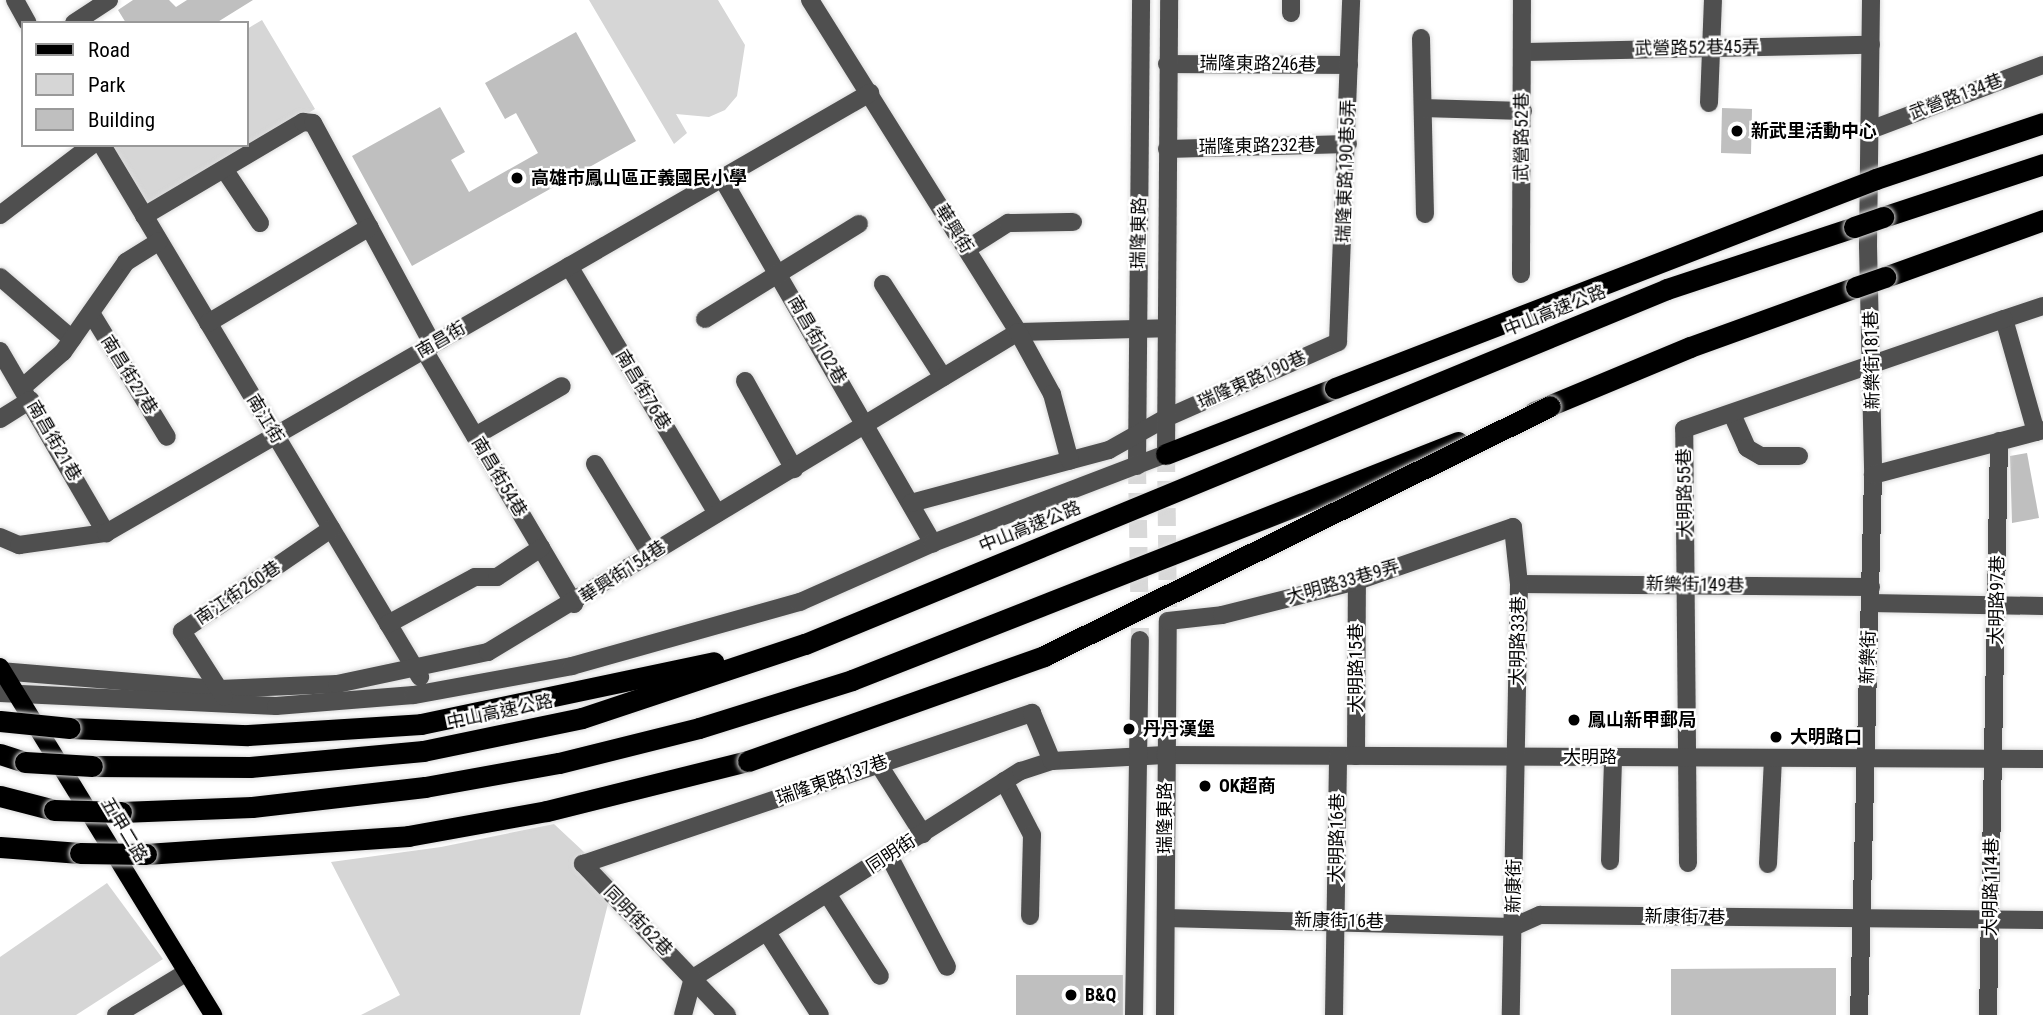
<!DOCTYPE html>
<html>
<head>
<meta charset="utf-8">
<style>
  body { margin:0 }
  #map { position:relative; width:2043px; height:1015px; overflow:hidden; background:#fff; font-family:"Roboto Condensed","Noto Sans TC",sans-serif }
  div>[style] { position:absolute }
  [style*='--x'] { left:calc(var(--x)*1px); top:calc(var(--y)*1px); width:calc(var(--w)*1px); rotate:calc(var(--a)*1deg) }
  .green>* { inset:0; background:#d6d6d6 }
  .building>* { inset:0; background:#bfbfbf }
  .minor-tunnel>* { height:18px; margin-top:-9px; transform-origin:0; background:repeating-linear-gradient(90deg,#d9d9d9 0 18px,transparent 0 27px) }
  .roads { filter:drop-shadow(0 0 2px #dbdbdb) drop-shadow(0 0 2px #dbdbdb) }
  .minor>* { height:18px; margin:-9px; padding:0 9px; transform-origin:9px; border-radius:9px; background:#4f4f4f }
  .major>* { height:18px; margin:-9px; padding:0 9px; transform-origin:9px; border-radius:9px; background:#000 }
  .highway>* { height:21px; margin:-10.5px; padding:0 10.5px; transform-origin:10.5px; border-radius:10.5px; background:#000 }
  .bridges { filter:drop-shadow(0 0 2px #dbdbdb) drop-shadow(0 0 2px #dbdbdb) }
  .highway-bridge>* { height:21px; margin:-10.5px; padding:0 10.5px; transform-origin:10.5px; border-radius:10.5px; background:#000 }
  .dots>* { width:19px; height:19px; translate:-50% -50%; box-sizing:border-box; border:4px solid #fff; border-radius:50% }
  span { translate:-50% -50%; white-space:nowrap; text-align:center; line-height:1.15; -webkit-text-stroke:5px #fff; paint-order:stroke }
  .street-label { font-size:18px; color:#000 }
  .poi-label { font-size:18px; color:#000; font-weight:700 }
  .left { translate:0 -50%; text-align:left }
  .legend { position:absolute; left:21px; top:21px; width:228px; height:126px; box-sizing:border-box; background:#fff; border:2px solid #999; margin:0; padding:9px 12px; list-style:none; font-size:21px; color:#000 }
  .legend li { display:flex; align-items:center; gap:14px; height:35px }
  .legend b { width:35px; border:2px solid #999 }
</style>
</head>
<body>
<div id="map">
  <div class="green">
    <div style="clip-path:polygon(589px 0,718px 0,745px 45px,737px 96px,725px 110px,709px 117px,676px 114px,687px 133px,674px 144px)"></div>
    <div style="clip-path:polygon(262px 20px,315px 109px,148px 210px,110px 145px,247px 145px,247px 29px)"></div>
    <div style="clip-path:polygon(554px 824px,614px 880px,580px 1015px,361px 1015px,400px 995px,331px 862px,441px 847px)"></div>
    <div style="clip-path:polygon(107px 883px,163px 959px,76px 1015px,0 1015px,0 957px)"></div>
  </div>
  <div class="building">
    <div style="clip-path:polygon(133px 0,169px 0,176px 7px,187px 0,253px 0,216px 23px,126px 23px,118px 10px)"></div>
    <div style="clip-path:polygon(576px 32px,636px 141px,412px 266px,352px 156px,440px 107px,465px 152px,451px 160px,469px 192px,538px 153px,516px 113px,505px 119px,485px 83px)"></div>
    <div style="clip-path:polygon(1722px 108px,1752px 109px,1751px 154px,1721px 153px)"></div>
    <div style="clip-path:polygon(2027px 453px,2039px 518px,2012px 523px,2010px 456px)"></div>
    <div style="clip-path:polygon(1836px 968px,1836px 1015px,1671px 1015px,1671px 969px)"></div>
    <div style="clip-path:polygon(1016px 975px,1123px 975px,1123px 1015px,1016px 1015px)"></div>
  </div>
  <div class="minor-tunnel">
    <div style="--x:1166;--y:454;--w:167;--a:89.3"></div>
    <div style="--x:1137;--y:466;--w:174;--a:89"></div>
  </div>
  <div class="roads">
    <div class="minor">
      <div style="--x:15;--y:0;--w:26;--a:61"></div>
      <div style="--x:810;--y:0;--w:392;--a:57.9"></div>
      <div style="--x:1018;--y:332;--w:148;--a:-1.5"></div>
      <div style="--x:1291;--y:0;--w:13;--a:90"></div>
      <div style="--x:1871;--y:0;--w:246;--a:90.7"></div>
      <div style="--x:1868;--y:246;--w:229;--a:88.7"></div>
      <div style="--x:74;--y:23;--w:42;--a:-33.3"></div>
      <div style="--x:1421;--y:38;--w:176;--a:88.7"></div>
      <div style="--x:1523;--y:52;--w:348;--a:-1.2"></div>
      <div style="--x:1167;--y:64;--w:182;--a:0.3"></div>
      <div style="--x:1709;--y:103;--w:103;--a:-87.8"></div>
      <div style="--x:1423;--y:108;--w:100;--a:1.7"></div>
      <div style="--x:1870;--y:130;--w:185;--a:-20.6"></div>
      <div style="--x:102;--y:145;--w:620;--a:59.13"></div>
      <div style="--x:1167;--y:149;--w:181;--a:-1.6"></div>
      <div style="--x:224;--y:169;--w:65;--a:56.3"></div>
      <div style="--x:722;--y:178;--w:422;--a:60"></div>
      <div style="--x:0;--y:215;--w:116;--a:-37.3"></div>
      <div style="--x:144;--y:216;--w:185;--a:-30.6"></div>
      <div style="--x:303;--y:122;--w:10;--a:6"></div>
      <div style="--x:313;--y:123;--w:252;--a:61.6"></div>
      <div style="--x:967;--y:249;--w:49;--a:-32.4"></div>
      <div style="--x:1008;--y:223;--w:65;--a:-0.9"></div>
      <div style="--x:569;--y:266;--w:288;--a:59.1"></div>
      <div style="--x:1521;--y:274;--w:274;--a:-89.8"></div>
      <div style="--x:0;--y:277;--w:95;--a:40.7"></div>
      <div style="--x:883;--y:284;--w:111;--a:57.2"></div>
      <div style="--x:91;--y:313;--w:145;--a:58.5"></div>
      <div style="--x:705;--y:319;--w:181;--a:-31.7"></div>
      <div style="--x:208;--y:323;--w:188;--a:-30.7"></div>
      <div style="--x:424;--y:350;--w:295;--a:59.4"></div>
      <div style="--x:0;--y:351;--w:211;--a:59.8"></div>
      <div style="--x:745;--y:381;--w:101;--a:60.9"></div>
      <div style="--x:23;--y:387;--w:53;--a:-41.2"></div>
      <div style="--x:63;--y:352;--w:110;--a:-55"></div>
      <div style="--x:126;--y:262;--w:39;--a:-32"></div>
      <div style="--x:1732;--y:414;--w:37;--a:66"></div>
      <div style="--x:1747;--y:448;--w:16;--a:30"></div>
      <div style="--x:1761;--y:456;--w:38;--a:0"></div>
      <div style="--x:0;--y:419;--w:36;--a:-32"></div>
      <div style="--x:2036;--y:432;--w:117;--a:-105.8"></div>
      <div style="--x:2004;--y:319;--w:41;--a:-18.4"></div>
      <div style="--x:475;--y:436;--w:100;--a:-29.9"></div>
      <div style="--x:595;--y:464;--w:105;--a:58.6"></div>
      <div style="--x:1137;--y:466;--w:466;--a:-89.5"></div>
      <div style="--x:911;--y:503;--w:205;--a:-15"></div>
      <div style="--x:1109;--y:450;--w:65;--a:-29.3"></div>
      <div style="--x:1166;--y:418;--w:188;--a:-23.8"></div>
      <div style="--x:1338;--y:342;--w:342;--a:-87.8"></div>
      <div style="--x:0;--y:537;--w:21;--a:23"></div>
      <div style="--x:19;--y:545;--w:88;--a:-7.9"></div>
      <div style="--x:106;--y:533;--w:882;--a:-29.94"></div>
      <div style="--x:1519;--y:584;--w:352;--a:0.5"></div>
      <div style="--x:1870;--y:603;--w:173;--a:1"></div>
      <div style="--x:388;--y:624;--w:99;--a:-28.4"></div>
      <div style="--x:475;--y:577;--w:22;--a:0"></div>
      <div style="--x:497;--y:577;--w:53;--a:-33.4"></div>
      <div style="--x:0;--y:671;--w:221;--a:4.7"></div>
      <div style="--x:220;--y:689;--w:117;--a:-2.4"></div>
      <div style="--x:337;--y:684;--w:154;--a:-12"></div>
      <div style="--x:488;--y:652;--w:619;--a:-31.12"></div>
      <div style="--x:1018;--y:332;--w:71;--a:61.3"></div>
      <div style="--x:1052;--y:394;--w:69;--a:75"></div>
      <div style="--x:0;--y:693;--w:276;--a:2.7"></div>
      <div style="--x:276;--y:706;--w:138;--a:-4.6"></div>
      <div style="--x:414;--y:695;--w:161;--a:-10.4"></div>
      <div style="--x:572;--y:666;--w:237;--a:-15.7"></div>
      <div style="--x:800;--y:602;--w:145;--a:-23.9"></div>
      <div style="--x:933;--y:543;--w:249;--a:-20.9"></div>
      <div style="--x:1166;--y:454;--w:454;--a:-89.6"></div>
      <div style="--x:224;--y:697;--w:78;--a:-122.5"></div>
      <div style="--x:182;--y:631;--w:181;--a:-34.4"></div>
      <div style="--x:1356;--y:756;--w:175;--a:-89.7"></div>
      <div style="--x:879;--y:765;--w:82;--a:57.5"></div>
      <div style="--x:1004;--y:781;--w:61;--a:62.6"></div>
      <div style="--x:1032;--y:835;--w:81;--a:91.4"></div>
      <div style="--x:889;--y:856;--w:125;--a:62.4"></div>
      <div style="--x:1610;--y:861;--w:104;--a:-88.3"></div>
      <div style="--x:1688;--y:863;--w:434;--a:-90.5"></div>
      <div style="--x:1684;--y:429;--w:338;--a:-19"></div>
      <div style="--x:1768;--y:864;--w:106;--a:-87.3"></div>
      <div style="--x:828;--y:895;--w:96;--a:57.3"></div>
      <div style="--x:1166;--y:918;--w:347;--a:1.5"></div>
      <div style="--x:1513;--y:927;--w:30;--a:-24"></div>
      <div style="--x:1540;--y:915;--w:503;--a:0.57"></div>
      <div style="--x:768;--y:934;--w:96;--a:57.3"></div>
      <div style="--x:116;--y:1015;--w:83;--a:-31.2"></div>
      <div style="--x:683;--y:1015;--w:38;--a:-75"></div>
      <div style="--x:693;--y:978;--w:388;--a:-32.3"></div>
      <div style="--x:1021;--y:771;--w:33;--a:-18"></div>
      <div style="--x:1052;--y:761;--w:113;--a:-3"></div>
      <div style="--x:1165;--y:755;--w:878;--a:0.26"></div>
      <div style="--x:727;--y:1015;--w:209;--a:-133.6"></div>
      <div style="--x:583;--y:864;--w:474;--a:-18.6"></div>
      <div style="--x:1032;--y:713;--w:52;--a:67.4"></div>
      <div style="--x:1134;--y:1015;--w:375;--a:-89.1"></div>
      <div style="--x:1165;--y:1015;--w:394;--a:-89.6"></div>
      <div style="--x:1168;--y:621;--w:54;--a:-6.3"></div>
      <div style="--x:1222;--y:615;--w:139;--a:-14.1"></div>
      <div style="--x:1357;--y:581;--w:165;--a:-19.1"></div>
      <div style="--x:1513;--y:527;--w:57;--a:84"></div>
      <div style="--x:1519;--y:584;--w:431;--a:91.1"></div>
      <div style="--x:1334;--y:1015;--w:259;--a:-89.1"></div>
      <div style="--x:1859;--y:1015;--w:540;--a:-88.51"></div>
      <div style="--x:1873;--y:475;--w:176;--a:-14.8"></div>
      <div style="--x:1988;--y:1015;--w:574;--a:-88.9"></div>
    </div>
    <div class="major">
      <div style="--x:0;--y:667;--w:408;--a:58.5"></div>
    </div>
    <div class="highway">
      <div style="--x:1883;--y:217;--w:169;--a:-18.3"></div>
      <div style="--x:1885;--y:277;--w:168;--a:-19.8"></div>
      <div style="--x:1534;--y:412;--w:169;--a:-22.6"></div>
      <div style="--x:1690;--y:347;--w:177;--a:-19.9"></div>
      <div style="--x:1166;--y:454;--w:181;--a:-21.3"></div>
      <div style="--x:70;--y:728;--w:178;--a:2.3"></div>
      <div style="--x:248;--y:735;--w:173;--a:-3.6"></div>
      <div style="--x:421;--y:724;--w:299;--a:-11.9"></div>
      <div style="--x:0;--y:754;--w:26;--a:18"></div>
      <div style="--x:92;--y:766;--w:158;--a:0.4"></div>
      <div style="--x:250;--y:767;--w:174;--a:-5.3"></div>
      <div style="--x:423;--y:751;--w:162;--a:-11.7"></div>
      <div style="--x:582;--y:718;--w:235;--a:-18.4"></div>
      <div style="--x:805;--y:644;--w:932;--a:-22.38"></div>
      <div style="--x:1667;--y:289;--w:197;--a:-18.3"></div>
      <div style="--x:0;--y:796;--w:56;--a:14.5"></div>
      <div style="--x:121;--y:812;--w:131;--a:-2.2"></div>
      <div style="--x:252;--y:807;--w:174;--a:-6.6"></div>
      <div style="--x:425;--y:787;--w:136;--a:-10.2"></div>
      <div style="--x:559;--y:763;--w:144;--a:-14"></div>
      <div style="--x:699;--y:728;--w:160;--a:-17.4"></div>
      <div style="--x:852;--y:680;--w:651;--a:-21.44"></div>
      <div style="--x:0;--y:847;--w:80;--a:4.3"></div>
      <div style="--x:146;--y:854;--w:263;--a:-3.9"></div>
      <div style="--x:408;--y:836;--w:141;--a:-10.2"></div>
      <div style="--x:547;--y:811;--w:207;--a:-14"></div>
    </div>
  </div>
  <div class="bridges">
    <div class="highway-bridge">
      <div style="--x:1854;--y:227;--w:31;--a:-19"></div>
      <div style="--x:1856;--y:287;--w:31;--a:-19"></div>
      <div style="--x:1335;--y:388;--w:580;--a:-21.12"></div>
      <div style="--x:1876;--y:179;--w:176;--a:-18.5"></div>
      <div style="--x:0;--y:721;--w:70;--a:5.7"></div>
      <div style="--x:748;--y:761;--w:314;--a:-19.5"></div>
      <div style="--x:1044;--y:656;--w:564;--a:-26.29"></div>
      <div style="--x:25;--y:762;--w:67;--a:3.4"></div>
      <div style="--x:54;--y:810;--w:67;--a:1.7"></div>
      <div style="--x:80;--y:853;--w:66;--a:0.9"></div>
    </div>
  </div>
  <div class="dots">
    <div style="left:1737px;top:131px;background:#000"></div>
    <div style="left:517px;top:178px;background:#000"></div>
    <div style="left:1574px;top:720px;background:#000"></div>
    <div style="left:1129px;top:729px;background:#000"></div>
    <div style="left:1776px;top:737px;background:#000"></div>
    <div style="left:1205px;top:786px;background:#000"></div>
    <div style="left:1071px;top:995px;background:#000"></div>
  </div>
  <div class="street-label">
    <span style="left:1697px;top:48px;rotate:-1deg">武營路52巷45弄</span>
    <span style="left:1258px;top:64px;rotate:1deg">瑞隆東路246巷</span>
    <span style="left:1956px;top:97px;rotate:-21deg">武營路134巷</span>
    <span style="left:1522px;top:137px;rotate:-90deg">武營路52巷</span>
    <span style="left:1257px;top:146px;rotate:-1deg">瑞隆東路232巷</span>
    <span style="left:1346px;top:171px;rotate:-88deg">瑞隆東路190巷5弄</span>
    <span style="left:954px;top:229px;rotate:58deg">華興街</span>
    <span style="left:1139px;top:233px;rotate:-89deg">瑞隆東路</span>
    <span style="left:1555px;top:311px;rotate:-22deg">中山高速公路</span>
    <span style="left:441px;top:340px;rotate:-30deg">南昌街</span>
    <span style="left:817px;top:340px;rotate:60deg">南昌街102巷</span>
    <span style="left:1872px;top:360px;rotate:-91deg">新樂街181巷</span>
    <span style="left:129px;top:375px;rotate:58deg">南昌街27巷</span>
    <span style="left:1252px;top:380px;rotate:-24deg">瑞隆東路190巷</span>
    <span style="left:643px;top:390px;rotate:59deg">南昌街76巷</span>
    <span style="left:265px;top:419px;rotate:59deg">南江街</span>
    <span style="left:54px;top:441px;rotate:60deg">南昌街21巷</span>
    <span style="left:499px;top:477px;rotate:59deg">南昌街54巷</span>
    <span style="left:1685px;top:493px;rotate:-91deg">大明路55巷</span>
    <span style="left:1030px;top:527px;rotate:-22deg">中山高速公路</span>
    <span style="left:623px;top:572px;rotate:-33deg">華興街154巷</span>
    <span style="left:1343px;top:582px;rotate:-16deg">大明路33巷9弄</span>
    <span style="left:1695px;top:585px;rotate:1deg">新樂街149巷</span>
    <span style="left:238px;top:593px;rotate:-34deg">南江街260巷</span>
    <span style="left:1997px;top:600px;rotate:-89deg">大明路97巷</span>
    <span style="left:1518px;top:641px;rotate:-89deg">大明路33巷</span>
    <span style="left:1868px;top:657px;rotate:-88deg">新樂街</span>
    <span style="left:1356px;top:668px;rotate:-90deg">大明路15巷</span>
    <span style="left:500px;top:712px;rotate:-12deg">中山高速公路</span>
    <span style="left:1590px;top:757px">大明路</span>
    <span style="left:832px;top:780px;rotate:-19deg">瑞隆東路137巷</span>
    <span style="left:1165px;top:818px;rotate:-90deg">瑞隆東路</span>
    <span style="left:124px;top:830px;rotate:59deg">五甲二路</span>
    <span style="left:1337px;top:838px;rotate:-89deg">大明路16巷</span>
    <span style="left:891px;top:854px;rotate:-33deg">同明街</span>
    <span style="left:1514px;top:886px;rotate:-89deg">新康街</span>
    <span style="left:1991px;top:887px;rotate:-89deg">大明路114巷</span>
    <span style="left:1685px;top:917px;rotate:1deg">新康街7巷</span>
    <span style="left:638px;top:921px;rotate:46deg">同明街62巷</span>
    <span style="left:1339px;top:921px;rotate:1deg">新康街16巷</span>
  </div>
  <div class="poi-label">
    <span class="left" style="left:1751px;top:131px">新武里活動中心</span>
    <span class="left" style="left:531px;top:178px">高雄市鳳山區正義國民小學</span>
    <span class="left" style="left:1588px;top:720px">鳳山新甲郵局</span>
    <span class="left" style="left:1143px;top:729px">丹丹漢堡</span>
    <span class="left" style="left:1790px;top:737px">大明路口</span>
    <span class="left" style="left:1219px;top:786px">OK超商</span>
    <span class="left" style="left:1085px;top:995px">B&amp;Q</span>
  </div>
  <ul class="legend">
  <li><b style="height:9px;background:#000"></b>Road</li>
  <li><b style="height:19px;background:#d6d6d6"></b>Park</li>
  <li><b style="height:19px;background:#bfbfbf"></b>Building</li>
  </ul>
</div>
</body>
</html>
